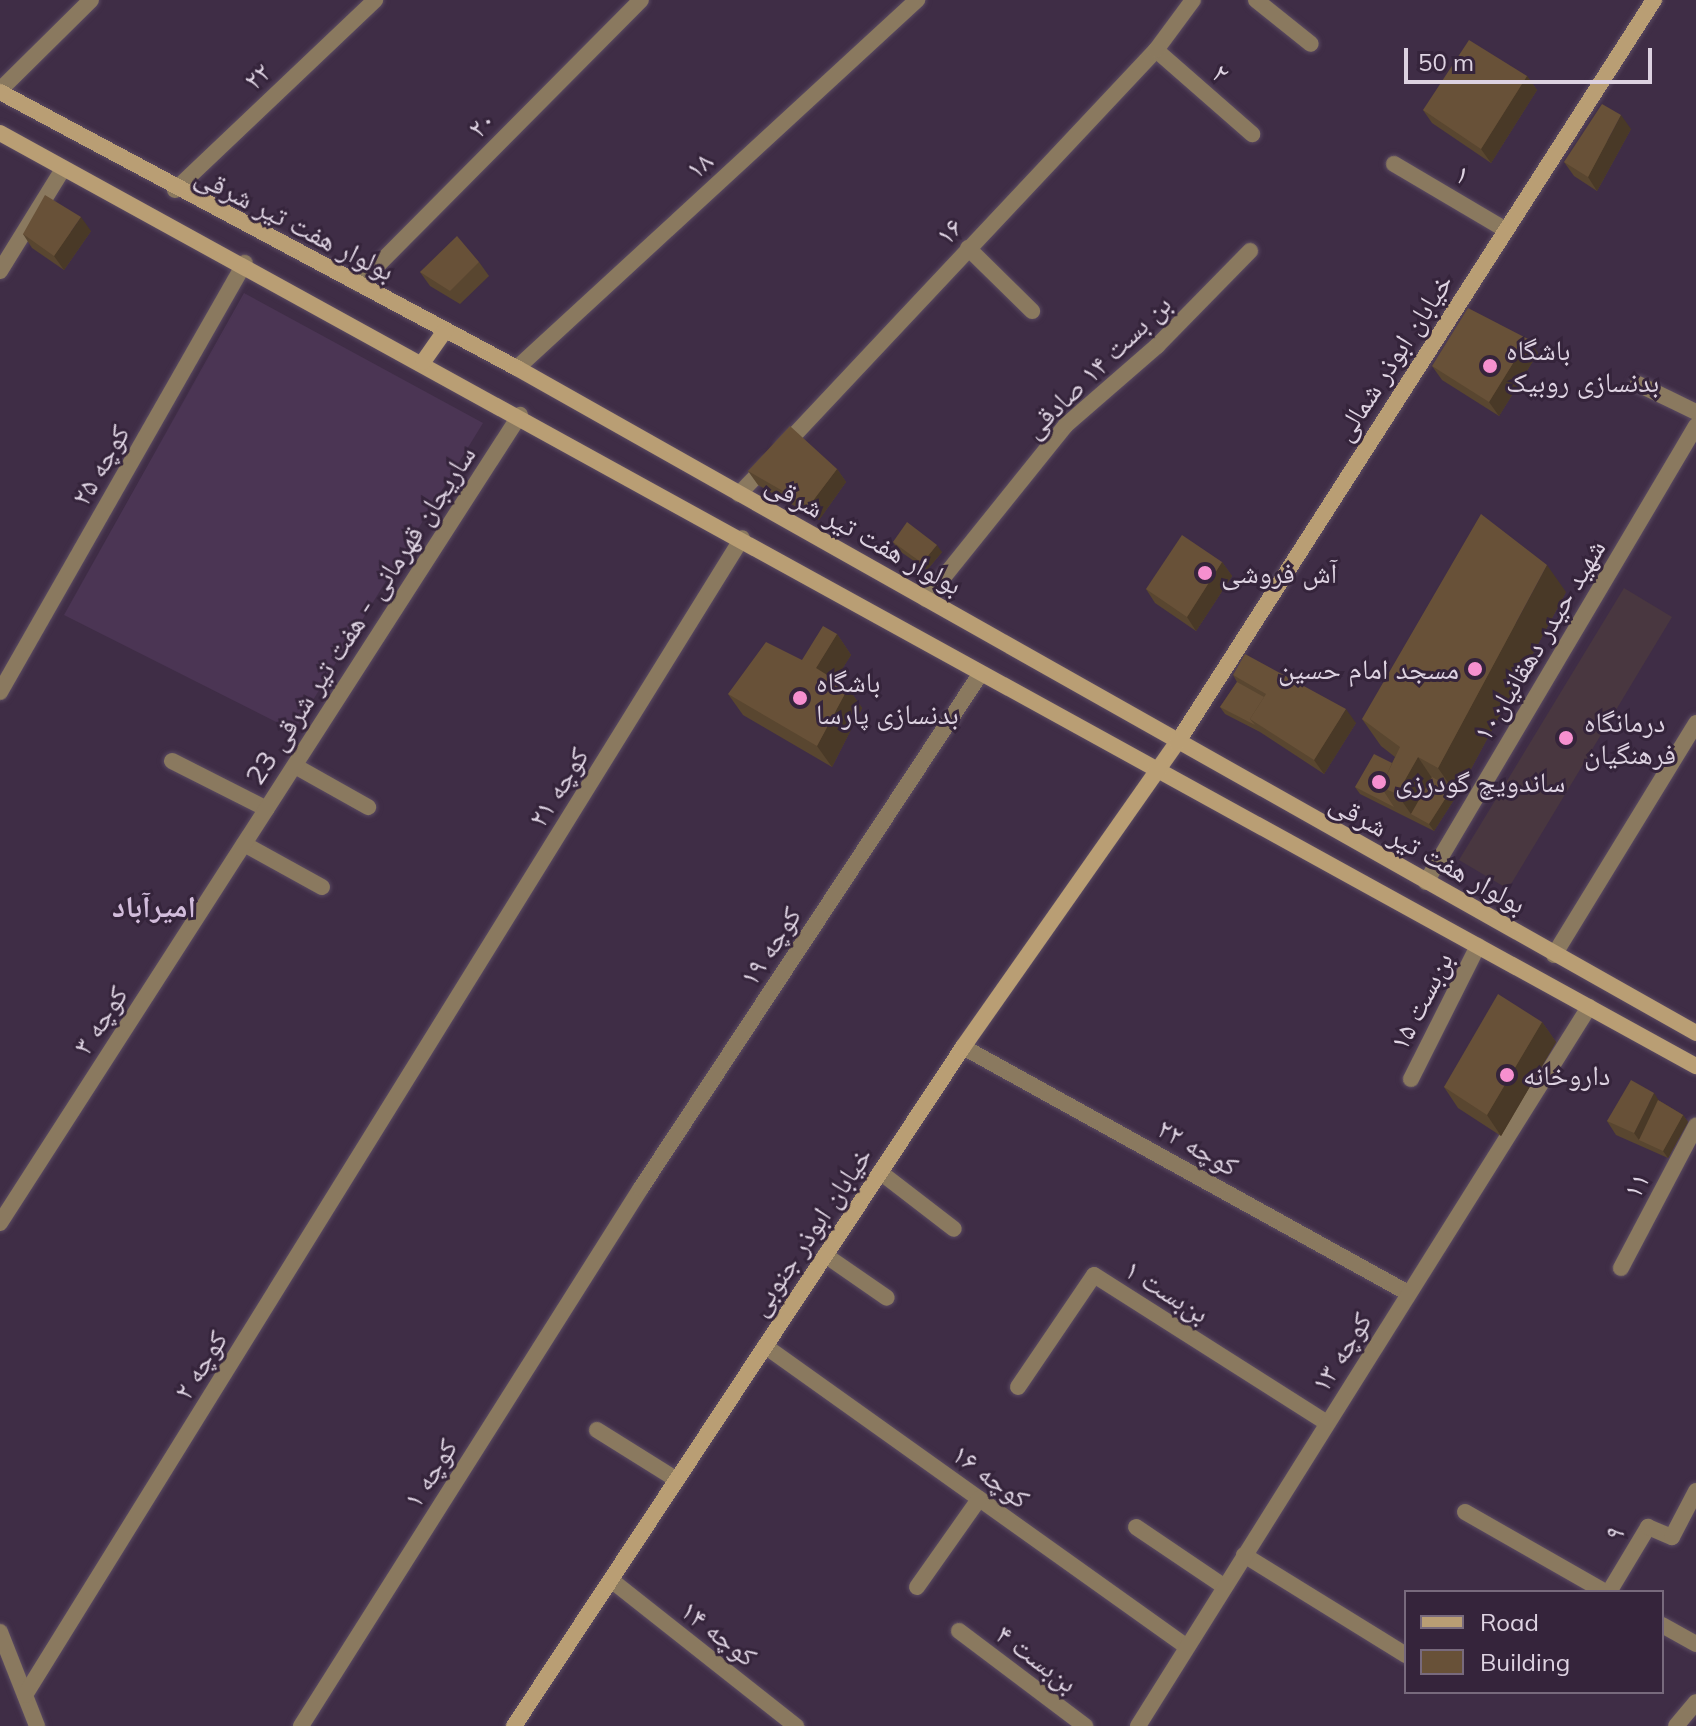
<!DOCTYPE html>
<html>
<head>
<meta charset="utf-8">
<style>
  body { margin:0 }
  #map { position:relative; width:1696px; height:1726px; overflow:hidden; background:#3f2d46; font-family:Mulish,"Noto Naskh Arabic",sans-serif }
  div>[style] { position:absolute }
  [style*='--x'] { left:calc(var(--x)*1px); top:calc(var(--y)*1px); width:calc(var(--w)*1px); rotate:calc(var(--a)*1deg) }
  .built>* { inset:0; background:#4b3554 }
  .medical>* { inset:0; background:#493740 }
  .roads { filter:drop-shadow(0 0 2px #5b4b62) drop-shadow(0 0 2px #5b4b62) }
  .street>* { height:16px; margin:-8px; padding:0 8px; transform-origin:8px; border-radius:8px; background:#8a795f }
  .secondary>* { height:16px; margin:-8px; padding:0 8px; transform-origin:8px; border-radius:8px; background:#b99e74 }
  .wall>* { inset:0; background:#594630 }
  .shaded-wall>* { inset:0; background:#493927 }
  .building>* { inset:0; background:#685138 }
  .dots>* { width:22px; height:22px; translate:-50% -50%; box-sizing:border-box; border:4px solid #35243b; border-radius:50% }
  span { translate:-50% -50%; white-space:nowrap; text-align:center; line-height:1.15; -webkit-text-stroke:6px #35243b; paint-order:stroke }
  .street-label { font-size:28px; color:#ddd2e1 }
  .poi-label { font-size:28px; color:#ddd2e1 }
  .left { translate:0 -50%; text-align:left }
  .right { translate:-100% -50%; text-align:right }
  .neighbourhood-label { font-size:30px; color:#d2bcdb; font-weight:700 }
  .legend { position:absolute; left:1404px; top:1590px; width:260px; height:104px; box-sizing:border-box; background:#35243b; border:2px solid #786a7d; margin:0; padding:10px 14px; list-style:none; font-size:24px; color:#ddd2e1 }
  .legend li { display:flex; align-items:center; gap:16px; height:40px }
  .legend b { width:40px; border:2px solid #786a7d }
  .scale { position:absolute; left:1404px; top:48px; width:248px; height:36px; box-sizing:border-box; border:4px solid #ddd2e1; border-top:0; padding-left:10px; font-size:24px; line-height:28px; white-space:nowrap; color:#ddd2e1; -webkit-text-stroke:6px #35243b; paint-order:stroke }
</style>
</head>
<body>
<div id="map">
  <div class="built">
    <div style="clip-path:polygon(244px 293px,483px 423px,294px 731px,64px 615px)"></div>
  </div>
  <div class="medical">
    <div style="clip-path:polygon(1624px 588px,1672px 617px,1508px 889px,1459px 860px)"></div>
  </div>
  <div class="roads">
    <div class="street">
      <div style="--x:1256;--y:0;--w:70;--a:38.7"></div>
      <div style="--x:1156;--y:50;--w:128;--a:41.2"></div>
      <div style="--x:0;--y:90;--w:128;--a:-44.7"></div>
      <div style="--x:1394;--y:164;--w:130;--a:30.5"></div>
      <div style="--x:175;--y:190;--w:276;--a:-43.5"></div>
      <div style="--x:968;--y:248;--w:90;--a:44.5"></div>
      <div style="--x:0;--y:271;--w:120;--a:-58.3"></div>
      <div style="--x:359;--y:284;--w:400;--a:-45.2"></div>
      <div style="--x:517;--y:368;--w:544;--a:-42.61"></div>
      <div style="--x:1638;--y:384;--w:64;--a:25.8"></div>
      <div style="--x:783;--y:447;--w:545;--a:-46.79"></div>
      <div style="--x:1156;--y:50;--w:62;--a:-53.5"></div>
      <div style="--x:739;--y:494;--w:42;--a:-46"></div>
      <div style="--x:926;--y:599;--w:223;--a:-51.2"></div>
      <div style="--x:1066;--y:425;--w:121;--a:-41"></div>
      <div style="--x:1157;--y:346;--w:133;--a:-45.6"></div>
      <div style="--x:0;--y:692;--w:494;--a:-60.3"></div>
      <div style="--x:172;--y:761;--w:106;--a:26.8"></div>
      <div style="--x:295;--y:766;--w:84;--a:29.3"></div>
      <div style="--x:244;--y:844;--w:89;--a:28.9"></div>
      <div style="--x:1426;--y:882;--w:530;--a:-59.37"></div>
      <div style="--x:1554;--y:955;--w:272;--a:-58.5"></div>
      <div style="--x:963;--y:1047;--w:508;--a:28.93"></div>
      <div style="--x:1411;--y:1079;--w:149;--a:-63.3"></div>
      <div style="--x:880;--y:1172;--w:93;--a:37.6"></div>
      <div style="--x:0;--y:1223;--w:961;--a:-57.24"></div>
      <div style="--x:825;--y:1255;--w:75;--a:34.7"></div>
      <div style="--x:1621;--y:1268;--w:161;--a:-62.2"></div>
      <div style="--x:765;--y:1346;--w:518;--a:35.5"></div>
      <div style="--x:1018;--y:1387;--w:135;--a:-55.8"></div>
      <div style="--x:1094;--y:1275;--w:276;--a:32.4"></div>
      <div style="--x:597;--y:1430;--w:94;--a:32"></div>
      <div style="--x:1465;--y:1512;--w:161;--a:29.7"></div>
      <div style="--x:1136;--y:1527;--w:107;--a:34"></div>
      <div style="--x:1244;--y:1555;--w:190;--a:31.7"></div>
      <div style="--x:611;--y:1580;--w:236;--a:38.3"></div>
      <div style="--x:917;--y:1587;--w:108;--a:-54.8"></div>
      <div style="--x:1609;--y:1592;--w:76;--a:-59"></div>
      <div style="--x:1648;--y:1527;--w:26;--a:23"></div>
      <div style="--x:1672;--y:1537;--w:52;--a:-62.4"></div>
      <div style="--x:1662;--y:1625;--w:39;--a:29"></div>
      <div style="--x:959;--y:1631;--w:158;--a:37"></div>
      <div style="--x:0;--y:1632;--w:101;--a:68.5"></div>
      <div style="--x:25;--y:1695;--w:1361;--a:-58.21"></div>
      <div style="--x:301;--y:1726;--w:636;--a:-57.71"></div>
      <div style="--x:641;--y:1188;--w:617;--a:-56.57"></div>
      <div style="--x:1138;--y:1726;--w:849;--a:-57.9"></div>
      <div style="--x:1676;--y:1726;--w:31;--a:-50"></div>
    </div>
    <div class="secondary">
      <div style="--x:0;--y:92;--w:586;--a:28.1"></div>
      <div style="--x:517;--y:368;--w:1354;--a:29.42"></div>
      <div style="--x:0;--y:133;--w:1936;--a:28.82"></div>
      <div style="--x:423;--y:362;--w:39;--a:-55"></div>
      <div style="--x:514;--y:1726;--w:814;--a:-56.52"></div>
      <div style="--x:963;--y:1047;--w:372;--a:-54.9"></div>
      <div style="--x:1177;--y:743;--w:883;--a:-57.3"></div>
    </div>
  </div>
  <div class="wall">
    <div style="clip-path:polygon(1527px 76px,1537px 90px,1491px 163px,1432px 123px,1423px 110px)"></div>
    <div style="clip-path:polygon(1631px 129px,1597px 191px,1574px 176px,1564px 162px)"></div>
    <div style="clip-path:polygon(91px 231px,64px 270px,32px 248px,23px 234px)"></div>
    <div style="clip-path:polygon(479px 262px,489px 276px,460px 304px,430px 286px,420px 272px)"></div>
    <div style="clip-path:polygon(1538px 353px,1499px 416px,1442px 380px,1432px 366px)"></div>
    <div style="clip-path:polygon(837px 469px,846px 482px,819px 520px,758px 485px,748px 471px)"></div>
    <div style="clip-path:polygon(893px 542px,942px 552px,927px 570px,898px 550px)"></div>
    <div style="clip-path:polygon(1222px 562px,1232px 576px,1196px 631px,1155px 603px,1146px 589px)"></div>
    <div style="clip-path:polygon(1566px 592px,1457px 795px,1434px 831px,1360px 794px,1355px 787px,1392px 763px,1395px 757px,1381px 746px,1362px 719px)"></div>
    <div style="clip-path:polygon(837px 634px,851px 655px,835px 680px,848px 688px,862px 708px,832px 767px,743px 715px,728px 694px,802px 660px)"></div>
    <div style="clip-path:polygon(1233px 675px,1356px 723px,1324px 774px,1260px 732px,1225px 714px,1220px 707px,1237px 682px)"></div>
    <div style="clip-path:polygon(1542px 1022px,1556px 1042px,1501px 1136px,1458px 1108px,1444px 1087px)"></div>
    <div style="clip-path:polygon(1658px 1100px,1683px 1115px,1688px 1122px,1668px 1158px,1616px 1135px,1607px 1121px)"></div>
  </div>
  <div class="shaded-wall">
    <div style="clip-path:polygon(1527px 76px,1537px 90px,1491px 163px,1481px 149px)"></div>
    <div style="clip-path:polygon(1621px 115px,1631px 129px,1597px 191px,1588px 177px)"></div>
    <div style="clip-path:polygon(81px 217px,91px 231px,64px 270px,54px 256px)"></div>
    <div style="clip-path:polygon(1528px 339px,1538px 353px,1499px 416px,1489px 402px)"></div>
    <div style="clip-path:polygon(837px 469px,846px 482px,819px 520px,809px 506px)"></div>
    <div style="clip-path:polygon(937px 545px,942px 552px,927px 570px,922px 563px)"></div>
    <div style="clip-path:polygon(1222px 562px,1232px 576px,1196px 631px,1187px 617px)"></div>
    <div style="clip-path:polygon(1547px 565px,1566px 592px,1457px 795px,1434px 831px,1429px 824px,1452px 788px,1438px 768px)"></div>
    <div style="clip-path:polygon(837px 634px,851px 655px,830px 688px,816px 668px)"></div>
    <div style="clip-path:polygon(848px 688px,862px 708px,832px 767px,817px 746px)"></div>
    <div style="clip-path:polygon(1346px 709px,1356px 723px,1324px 774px,1314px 760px)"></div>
    <div style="clip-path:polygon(1418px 757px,1436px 784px,1411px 814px,1397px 794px)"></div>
    <div style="clip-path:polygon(1542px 1022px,1556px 1042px,1501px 1136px,1487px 1115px)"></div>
    <div style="clip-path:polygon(1654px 1093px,1663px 1107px,1639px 1140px,1634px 1133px)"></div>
    <div style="clip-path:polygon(1683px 1115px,1688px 1122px,1668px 1158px,1663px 1151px)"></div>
  </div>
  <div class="building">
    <div style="clip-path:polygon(1469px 40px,1527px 76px,1481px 149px,1423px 110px)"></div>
    <div style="clip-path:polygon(1602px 104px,1621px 115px,1588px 177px,1564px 162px)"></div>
    <div style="clip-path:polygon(45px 195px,81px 217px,54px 256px,23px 234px)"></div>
    <div style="clip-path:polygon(457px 236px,479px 262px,450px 291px,420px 272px)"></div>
    <div style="clip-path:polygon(1468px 308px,1528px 339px,1489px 402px,1432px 366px)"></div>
    <div style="clip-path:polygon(790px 426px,837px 469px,809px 506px,748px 471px)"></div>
    <div style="clip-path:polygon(1481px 514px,1547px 565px,1438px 768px,1418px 757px,1397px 794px,1381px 787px,1400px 747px,1362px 719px)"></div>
    <div style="clip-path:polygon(907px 522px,937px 545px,922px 563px,893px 542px)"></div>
    <div style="clip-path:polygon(1182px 535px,1222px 562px,1187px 617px,1146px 589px)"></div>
    <div style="clip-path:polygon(823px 626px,837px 634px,816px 668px,848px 688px,817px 746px,728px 694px,766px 642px,802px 660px)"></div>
    <div style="clip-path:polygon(1245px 654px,1346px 709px,1314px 760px,1250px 719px,1266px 694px,1233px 675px)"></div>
    <div style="clip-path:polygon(1237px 682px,1264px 697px,1250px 719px,1255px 725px,1220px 707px)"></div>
    <div style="clip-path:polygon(1374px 754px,1392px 763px,1381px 787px,1394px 807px,1355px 787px)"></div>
    <div style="clip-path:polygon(1432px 777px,1452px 788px,1429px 824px,1411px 814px)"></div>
    <div style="clip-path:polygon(1498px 994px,1542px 1022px,1487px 1115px,1444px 1087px)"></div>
    <div style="clip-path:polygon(1631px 1080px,1654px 1093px,1634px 1133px,1607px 1121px)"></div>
    <div style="clip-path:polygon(1658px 1100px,1683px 1115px,1663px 1151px,1639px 1140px)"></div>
  </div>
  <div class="dots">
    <div style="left:1490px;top:366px;background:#f690cf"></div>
    <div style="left:1205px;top:573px;background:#f690cf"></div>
    <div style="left:1475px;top:669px;background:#f690cf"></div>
    <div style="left:800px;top:698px;background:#f690cf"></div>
    <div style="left:1566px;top:738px;background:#f690cf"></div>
    <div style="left:1379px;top:782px;background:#f690cf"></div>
    <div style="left:1507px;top:1075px;background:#f690cf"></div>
  </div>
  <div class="street-label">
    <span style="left:1221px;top:73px;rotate:41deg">۲</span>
    <span style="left:257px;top:76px;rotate:-43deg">۲۲</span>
    <span style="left:481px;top:124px;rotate:-45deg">۲۰</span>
    <span style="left:699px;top:165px;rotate:-43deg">۱۸</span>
    <span style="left:1463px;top:174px;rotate:30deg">۱</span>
    <span style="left:295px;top:223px;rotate:27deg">بولوار هفت تیر شرقی</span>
    <span style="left:949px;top:231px;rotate:-47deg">۱۶</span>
    <span style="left:1393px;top:357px;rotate:-57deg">خیابان ابوذر شمالی</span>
    <span style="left:1097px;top:366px;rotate:-44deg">بن بست ۱۴ صادقی</span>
    <span style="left:100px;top:465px;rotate:-60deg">کوچه ۲۵</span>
    <span style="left:864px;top:534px;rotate:29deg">بولوار هفت تیر شرقی</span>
    <span style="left:360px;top:615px;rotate:-57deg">ساریجان قهرمانی - هفت تیر شرقی 23</span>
    <span style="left:1539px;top:640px;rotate:-59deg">شهید حیدر دهقانیان۱۰</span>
    <span style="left:558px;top:787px;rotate:-58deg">کوچه ۲۱</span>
    <span style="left:1428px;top:853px;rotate:29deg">بولوار هفت تیر شرقی</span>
    <span style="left:770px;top:946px;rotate:-57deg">کوچه ۱۹</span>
    <span style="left:1421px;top:1001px;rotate:-63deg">بن‌بست ۱۵</span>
    <span style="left:100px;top:1020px;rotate:-57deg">کوچه ۳</span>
    <span style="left:1198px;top:1147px;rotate:29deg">کوچه ۲۲</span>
    <span style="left:1636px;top:1185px;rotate:-62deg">۱۱</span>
    <span style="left:810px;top:1231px;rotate:-56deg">خیابان ابوذر جنوبی</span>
    <span style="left:1167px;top:1291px;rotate:32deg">بن‌بست ۱</span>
    <span style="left:1341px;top:1352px;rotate:-58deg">کوچه ۱۳</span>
    <span style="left:200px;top:1365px;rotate:-58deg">کوچه ۲</span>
    <span style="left:430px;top:1473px;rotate:-58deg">کوچه ۱</span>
    <span style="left:991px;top:1476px;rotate:36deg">کوچه ۱۶</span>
    <span style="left:1614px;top:1533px;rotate:-59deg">۹</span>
    <span style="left:719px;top:1633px;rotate:38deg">کوچه ۱۴</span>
    <span style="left:1037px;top:1658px;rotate:37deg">بن‌بست ۴</span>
  </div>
  <div class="poi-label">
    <span class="left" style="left:1506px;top:366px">باشگاه<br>بدنسازی روبیک</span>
    <span class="left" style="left:1221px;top:573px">آش فروشی</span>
    <span class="right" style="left:1459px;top:669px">مسجد امام حسین</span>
    <span class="left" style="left:816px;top:698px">باشگاه<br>بدنسازی پارسا</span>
    <span class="left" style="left:1584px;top:738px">درمانگاه<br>فرهنگیان</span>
    <span class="left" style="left:1395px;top:782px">ساندویچ گودرزی</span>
    <span class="left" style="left:1523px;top:1075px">داروخانه</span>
  </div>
  <div class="neighbourhood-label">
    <span style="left:154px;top:906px">امیرآباد</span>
  </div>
  <ul class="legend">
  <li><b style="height:10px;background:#b99e74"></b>Road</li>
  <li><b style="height:22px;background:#685138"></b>Building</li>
  </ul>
  <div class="scale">50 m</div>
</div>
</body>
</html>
